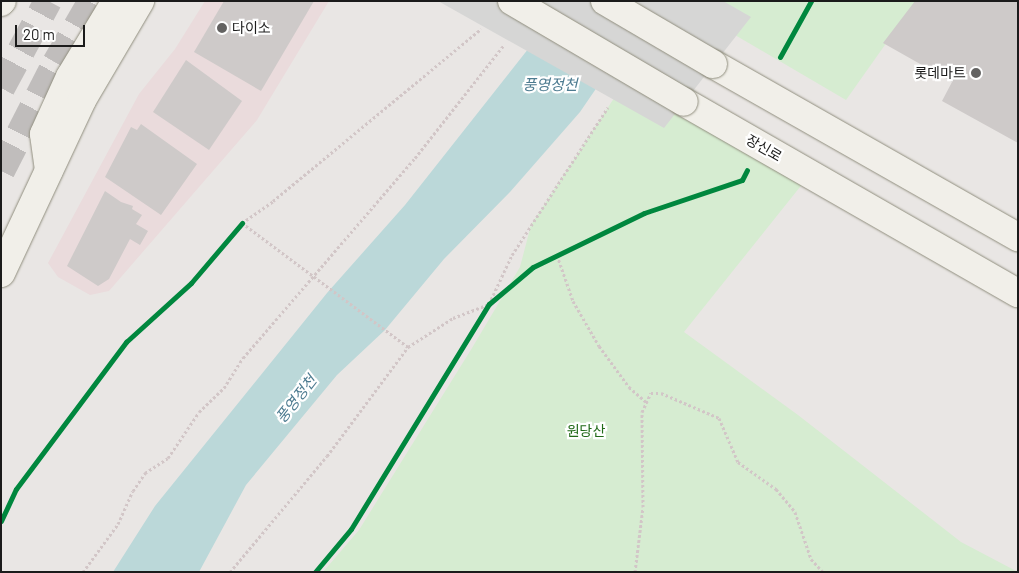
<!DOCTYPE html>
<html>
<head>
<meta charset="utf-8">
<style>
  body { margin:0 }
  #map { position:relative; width:1019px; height:573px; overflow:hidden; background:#e9e6e4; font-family:Barlow,"Noto Sans KR",sans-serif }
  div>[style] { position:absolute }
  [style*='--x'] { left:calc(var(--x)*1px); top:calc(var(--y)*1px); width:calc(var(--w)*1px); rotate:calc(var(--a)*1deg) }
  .commercial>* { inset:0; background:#eadbdc }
  .park>* { inset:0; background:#d6ecd1 }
  .water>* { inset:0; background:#bbd8d9 }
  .pier>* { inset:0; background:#d6d6d5 }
  .building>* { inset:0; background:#cecac9 }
  .secondary-tunnel>* { height:28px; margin-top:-14px; transform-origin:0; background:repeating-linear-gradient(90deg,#c0bdbc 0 28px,transparent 0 42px) }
  .path>* { height:3px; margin-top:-1.5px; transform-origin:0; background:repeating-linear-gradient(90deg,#d2c6c7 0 2.5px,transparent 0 5px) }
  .roads { filter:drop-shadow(0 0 1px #908e7e) drop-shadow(0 0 1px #908e7e) }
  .secondary>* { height:28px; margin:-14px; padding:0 14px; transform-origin:14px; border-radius:14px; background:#f1efe9 }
  .bridges { filter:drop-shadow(0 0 1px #908e7e) drop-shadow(0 0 1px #908e7e) }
  .secondary-bridge>* { height:28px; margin:-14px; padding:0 14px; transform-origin:14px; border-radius:14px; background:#f1efe9 }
  .cycleway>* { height:5px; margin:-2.5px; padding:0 2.5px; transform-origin:2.5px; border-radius:2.5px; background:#00873e }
  .dots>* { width:14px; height:14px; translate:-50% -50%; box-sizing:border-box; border:2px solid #fff; border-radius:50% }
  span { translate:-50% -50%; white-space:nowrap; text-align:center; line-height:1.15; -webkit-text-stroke:4.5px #fff; paint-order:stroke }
  .poi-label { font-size:14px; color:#1b1b1b }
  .left { translate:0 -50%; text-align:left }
  .right { translate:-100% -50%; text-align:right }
  .street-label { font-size:14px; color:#1b1b1b }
  .park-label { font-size:14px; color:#216a18 }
  .water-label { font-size:15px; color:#4d7b90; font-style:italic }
  .frame { position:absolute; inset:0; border:2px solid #1b1b1b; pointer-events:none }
  .scale { position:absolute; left:15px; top:25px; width:70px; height:22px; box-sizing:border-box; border:2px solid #1b1b1b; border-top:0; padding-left:6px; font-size:15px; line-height:18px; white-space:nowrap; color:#1b1b1b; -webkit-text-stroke:4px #fff; paint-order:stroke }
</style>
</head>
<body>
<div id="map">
  <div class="commercial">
    <div style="clip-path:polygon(205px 1px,329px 1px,257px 120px,109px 291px,90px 295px,58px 277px,48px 263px,139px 94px,175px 49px)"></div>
  </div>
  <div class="park">
    <div style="clip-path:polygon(677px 1px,916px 1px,846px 100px)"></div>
    <div style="clip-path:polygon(622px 86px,804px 182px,684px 332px,798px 415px,961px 542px,1018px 572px,323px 572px,359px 530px,472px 348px,520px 267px,531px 225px)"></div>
  </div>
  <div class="water">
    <div style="clip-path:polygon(566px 1px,656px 1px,580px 112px,510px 192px,444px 259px,385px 330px,337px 375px,246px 485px,199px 572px,113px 572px,155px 506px,327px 293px,405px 205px)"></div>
  </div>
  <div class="pier">
    <div style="clip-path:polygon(438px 1px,723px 1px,751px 17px,664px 128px)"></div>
  </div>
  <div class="building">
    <div style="clip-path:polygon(224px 1px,314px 1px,261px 91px,194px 52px)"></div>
    <div style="clip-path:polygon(915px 1px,1018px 1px,1018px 143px,942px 101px,952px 82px,883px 43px)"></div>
    <div style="clip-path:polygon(186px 60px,242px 101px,209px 150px,153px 112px)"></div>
    <div style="clip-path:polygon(141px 124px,197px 164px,161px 215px,105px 177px,131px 127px,137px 130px)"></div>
    <div style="clip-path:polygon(105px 191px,121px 202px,133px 206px,132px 209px,142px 215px,136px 224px,148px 231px,140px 245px,130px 239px,109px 279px,98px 286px,67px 266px)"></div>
  </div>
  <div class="secondary-tunnel">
    <div style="--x:1;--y:88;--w:99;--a:-61.6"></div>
    <div style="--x:1;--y:171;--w:121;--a:-63"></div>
    <div style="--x:56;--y:63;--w:72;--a:-59.9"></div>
  </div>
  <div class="path">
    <div style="--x:557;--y:255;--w:49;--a:70.8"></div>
    <div style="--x:573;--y:301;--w:52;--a:60"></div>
    <div style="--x:599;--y:346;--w:51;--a:53.8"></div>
    <div style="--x:629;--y:387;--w:23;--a:41"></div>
    <div style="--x:408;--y:347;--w:207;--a:-143.2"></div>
    <div style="--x:242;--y:223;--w:38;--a:-35"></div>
    <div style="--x:273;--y:201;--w:270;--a:-39.6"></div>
    <div style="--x:83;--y:572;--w:59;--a:-53.9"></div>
    <div style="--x:118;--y:524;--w:36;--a:-66"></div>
    <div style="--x:133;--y:491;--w:22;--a:-56"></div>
    <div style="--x:145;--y:473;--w:27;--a:-33"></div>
    <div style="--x:168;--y:458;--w:55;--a:-56"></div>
    <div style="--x:199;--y:412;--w:35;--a:-44"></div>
    <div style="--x:224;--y:388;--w:36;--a:-58"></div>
    <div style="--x:243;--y:358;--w:264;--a:-49.3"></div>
    <div style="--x:415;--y:158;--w:144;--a:-51.8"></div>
    <div style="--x:230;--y:572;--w:151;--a:-50.1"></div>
    <div style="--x:327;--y:456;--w:136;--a:-53.4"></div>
    <div style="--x:408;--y:347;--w:54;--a:-32.8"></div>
    <div style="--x:453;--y:318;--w:39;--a:-21"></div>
    <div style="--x:489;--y:304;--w:54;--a:-64.9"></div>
    <div style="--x:512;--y:255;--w:176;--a:-57"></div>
    <div style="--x:315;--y:572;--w:56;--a:-50.1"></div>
    <div style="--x:351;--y:529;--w:264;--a:-58.5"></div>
    <div style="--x:489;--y:304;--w:57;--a:-40.1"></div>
    <div style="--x:533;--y:267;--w:123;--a:-25.9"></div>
    <div style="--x:644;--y:213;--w:103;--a:-18.6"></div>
    <div style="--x:742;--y:180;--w:11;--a:-63"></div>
    <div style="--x:635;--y:572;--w:65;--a:-83"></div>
    <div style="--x:643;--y:507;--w:95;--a:-90.6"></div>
    <div style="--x:642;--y:412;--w:21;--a:-65"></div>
    <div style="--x:651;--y:393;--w:10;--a:0"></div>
    <div style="--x:661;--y:393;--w:63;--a:23.3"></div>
    <div style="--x:719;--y:418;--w:48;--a:66.6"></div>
    <div style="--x:738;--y:462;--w:47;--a:35.4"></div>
    <div style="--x:776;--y:489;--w:30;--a:50"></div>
    <div style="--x:795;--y:512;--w:50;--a:71.2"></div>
    <div style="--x:811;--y:559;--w:18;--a:47"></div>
  </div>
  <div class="roads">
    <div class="secondary">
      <div style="--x:1;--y:2;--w:1;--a:-45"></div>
      <div style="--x:713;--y:64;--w:351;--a:29.6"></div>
      <div style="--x:684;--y:102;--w:385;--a:29.8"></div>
      <div style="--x:49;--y:170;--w:36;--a:-98"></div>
      <div style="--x:44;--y:134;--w:63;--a:-65.5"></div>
      <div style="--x:70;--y:77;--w:89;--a:-58.8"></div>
      <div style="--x:1;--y:273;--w:191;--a:-64.9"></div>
      <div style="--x:82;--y:100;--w:115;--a:-59.6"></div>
    </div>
  </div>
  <div class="bridges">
    <div class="secondary-bridge">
      <div style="--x:512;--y:1;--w:199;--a:30.4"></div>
      <div style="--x:605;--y:1;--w:125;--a:30.3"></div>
    </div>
  </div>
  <div class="cycleway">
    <div style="--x:780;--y:57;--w:64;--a:-61"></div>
    <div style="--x:1;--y:521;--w:35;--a:-65"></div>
    <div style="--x:16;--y:489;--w:184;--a:-53.2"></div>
    <div style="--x:126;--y:342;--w:88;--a:-42.2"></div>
    <div style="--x:191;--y:283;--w:79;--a:-49.6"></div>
    <div style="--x:315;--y:572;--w:56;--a:-50.1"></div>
    <div style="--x:351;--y:529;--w:264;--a:-58.5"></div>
    <div style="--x:489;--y:304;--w:57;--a:-40.1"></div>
    <div style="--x:533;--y:267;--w:123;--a:-25.9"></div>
    <div style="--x:644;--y:213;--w:103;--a:-18.6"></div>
    <div style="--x:742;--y:180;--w:11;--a:-63"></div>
  </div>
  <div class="dots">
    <div style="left:222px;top:28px;background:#636261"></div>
    <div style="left:976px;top:73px;background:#636261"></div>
  </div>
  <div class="poi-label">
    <span class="left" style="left:232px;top:28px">다이소</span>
    <span class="right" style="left:966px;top:73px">롯데마트</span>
  </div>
  <div class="street-label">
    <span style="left:764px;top:148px;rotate:30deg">장신로</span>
  </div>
  <div class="park-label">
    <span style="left:586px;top:431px">원당산</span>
  </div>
  <div class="water-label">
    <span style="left:550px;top:85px">풍영정천</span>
    <span style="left:296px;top:399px;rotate:-52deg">풍영정천</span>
  </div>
  <div class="frame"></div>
  <div class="scale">20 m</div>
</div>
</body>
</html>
